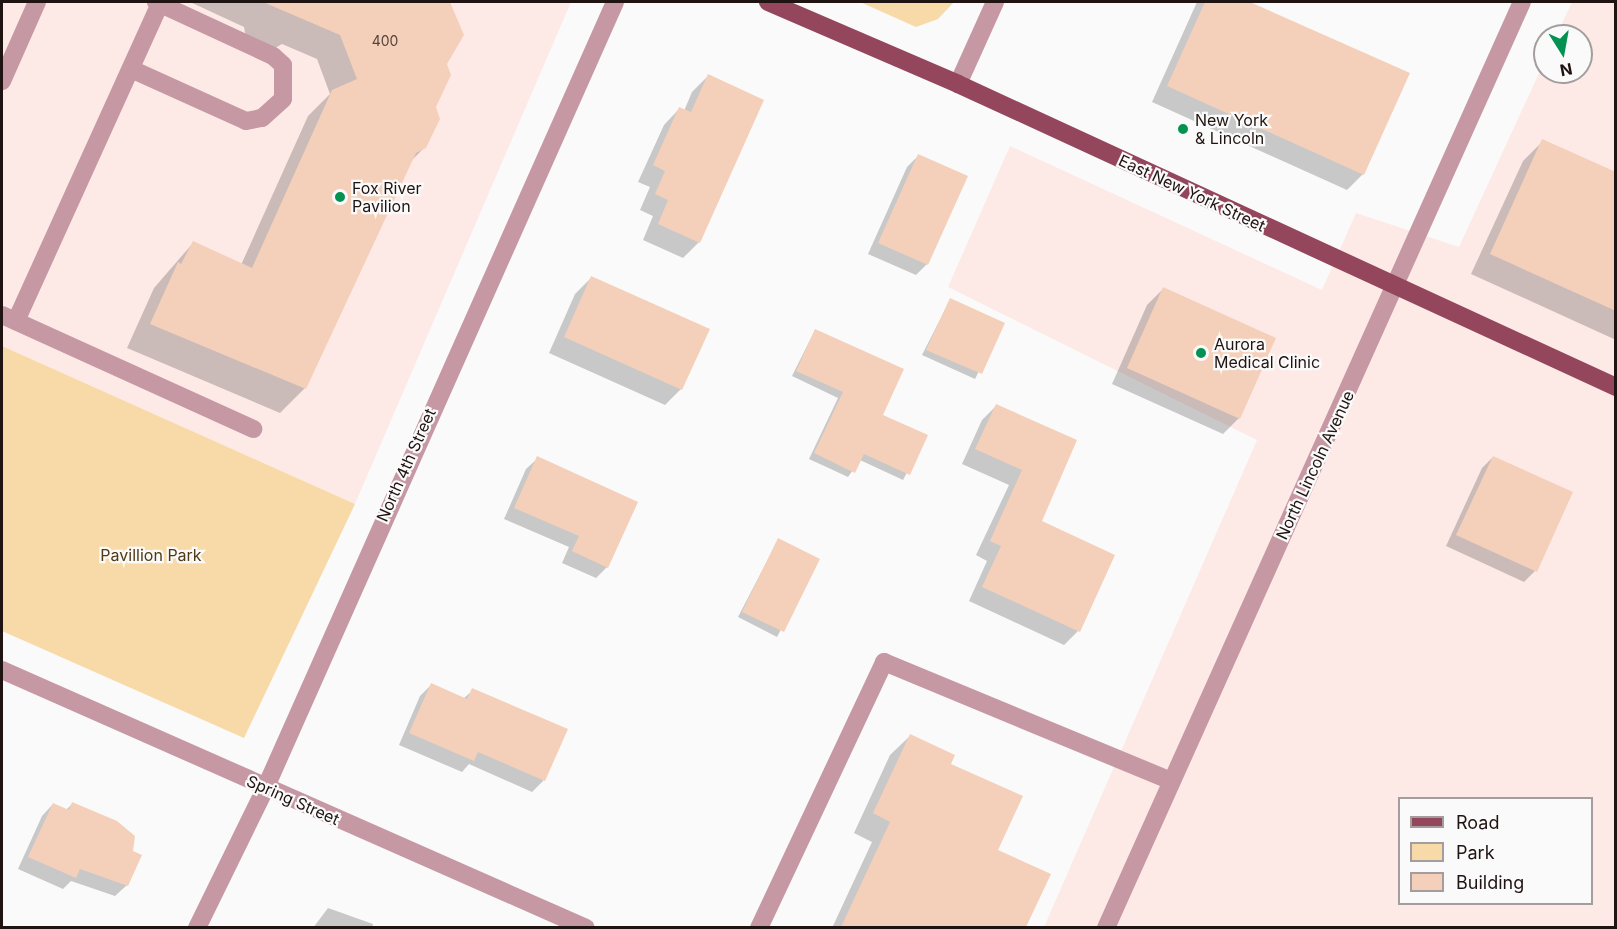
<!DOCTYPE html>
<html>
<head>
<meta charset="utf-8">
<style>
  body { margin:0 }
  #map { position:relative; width:1617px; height:929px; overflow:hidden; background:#fafafa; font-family:Inter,sans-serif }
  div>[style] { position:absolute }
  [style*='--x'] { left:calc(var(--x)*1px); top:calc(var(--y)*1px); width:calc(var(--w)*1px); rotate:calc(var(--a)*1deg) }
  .built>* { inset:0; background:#fdeae7 }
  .green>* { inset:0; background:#f8d9a8 }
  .shadow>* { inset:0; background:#0003 }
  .building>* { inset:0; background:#f4d0ba }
  .minor>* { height:18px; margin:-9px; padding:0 9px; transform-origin:9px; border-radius:9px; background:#c698a3 }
  .major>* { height:18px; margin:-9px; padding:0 9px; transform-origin:9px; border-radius:9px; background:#93465c }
  .dots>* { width:16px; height:16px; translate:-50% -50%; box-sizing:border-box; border:3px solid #fafafa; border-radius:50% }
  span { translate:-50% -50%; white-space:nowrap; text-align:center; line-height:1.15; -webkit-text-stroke:4.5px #fafafa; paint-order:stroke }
  .number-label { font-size:14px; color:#55433c }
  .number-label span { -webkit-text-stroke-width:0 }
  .poi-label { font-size:16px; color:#201412 }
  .left { translate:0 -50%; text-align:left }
  .street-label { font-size:16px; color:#201412 }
  .park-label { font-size:16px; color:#4f3a13 }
  .frame { position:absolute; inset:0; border:3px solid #201412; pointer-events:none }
  .legend { position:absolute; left:1398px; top:797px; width:195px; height:108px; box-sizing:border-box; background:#fafafa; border:2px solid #a39e9d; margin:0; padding:8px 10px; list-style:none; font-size:18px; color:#201412 }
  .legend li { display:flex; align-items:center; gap:12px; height:30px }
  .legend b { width:30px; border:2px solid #a39e9d }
  .north { position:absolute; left:1533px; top:24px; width:60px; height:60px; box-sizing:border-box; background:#fafafa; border:2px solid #a39e9d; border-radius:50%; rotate:169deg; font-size:16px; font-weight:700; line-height:24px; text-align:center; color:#201412 }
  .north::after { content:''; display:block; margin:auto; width:21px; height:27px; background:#049252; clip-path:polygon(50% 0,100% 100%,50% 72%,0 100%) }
</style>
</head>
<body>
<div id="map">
  <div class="built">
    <div style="clip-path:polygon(2px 2px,571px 2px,355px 504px,2px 346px)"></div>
    <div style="clip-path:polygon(evenodd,1572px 2px,1615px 2px,1615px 927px,1044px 927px,1257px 440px,948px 287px,1010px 146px,1322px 290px,1356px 213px,1459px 247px,1545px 60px,1545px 72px,1581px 72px,1581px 36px,1556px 36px,1572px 2px,1400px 798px,1592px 798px,1592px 904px,1400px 904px,1400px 798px)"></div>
  </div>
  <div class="green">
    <div style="clip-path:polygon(860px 2px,954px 2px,938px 19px,916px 27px)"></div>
    <div style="clip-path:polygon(2px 346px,355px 504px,244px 738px,2px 631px)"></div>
  </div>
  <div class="shadow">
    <div style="clip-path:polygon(190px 2px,449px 3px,445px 64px,425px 147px,411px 161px,305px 388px,280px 413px,127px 348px,154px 288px,193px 243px,241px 265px,308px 116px,330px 94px,317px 59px,282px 44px,272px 50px,246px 38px,244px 27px)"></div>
    <div style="clip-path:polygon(1197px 2px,1246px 2px,1408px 74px,1363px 174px,1347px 190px,1152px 102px)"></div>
    <div style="clip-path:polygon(708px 76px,699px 242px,683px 258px,643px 240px,653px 216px,640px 210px,650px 187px,638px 182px,664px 125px,679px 109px,684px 111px,692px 92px)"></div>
    <div style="clip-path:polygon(1543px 141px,1616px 174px,1616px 340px,1471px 274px,1523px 161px)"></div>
    <div style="clip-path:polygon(918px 156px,927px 264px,916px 275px,868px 254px,907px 167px)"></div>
    <div style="clip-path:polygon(591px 278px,681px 389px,665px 405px,549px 353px,575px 294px)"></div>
    <div style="clip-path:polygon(1163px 289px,1274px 339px,1239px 418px,1223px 434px,1112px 384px,1147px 305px)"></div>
    <div style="clip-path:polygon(950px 300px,1003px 323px,975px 379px,922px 355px)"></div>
    <div style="clip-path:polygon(815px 330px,881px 416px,926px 436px,903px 480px,860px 460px,848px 477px,809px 459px,838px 398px,792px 376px)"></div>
    <div style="clip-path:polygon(996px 406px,1075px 441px,1040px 521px,1078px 631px,1064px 645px,969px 601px,987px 561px,976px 555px,1009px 485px,962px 464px,982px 420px)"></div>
    <div style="clip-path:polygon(1493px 457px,1535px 571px,1524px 582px,1446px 546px,1482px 468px)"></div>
    <div style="clip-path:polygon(538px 458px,607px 567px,596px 578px,562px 563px,569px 547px,504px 519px,526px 469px)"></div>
    <div style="clip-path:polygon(778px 540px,818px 560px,777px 637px,738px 617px)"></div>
    <div style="clip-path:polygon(431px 685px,463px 699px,473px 690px,566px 730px,543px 781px,532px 792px,469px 764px,462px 772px,399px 745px,420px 696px)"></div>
    <div style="clip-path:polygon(910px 736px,996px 851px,1049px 875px,1025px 928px,832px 928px,872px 842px,854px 833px,890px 755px)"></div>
    <div style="clip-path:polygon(73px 803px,127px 885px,115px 896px,71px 881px,63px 889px,18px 869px,42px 816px,53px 804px,66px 810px)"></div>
    <div style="clip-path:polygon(328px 908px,373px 924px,372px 928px,313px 928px)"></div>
  </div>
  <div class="building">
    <div style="clip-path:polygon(263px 2px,450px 2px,464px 35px,447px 64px,451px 75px,436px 107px,440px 119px,426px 148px,416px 153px,306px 389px,150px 324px,178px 262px,181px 264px,193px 241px,252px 268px,332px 90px,357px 79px,340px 35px)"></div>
    <div style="clip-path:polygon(1205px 2px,1250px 2px,1410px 73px,1364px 175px,1167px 86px)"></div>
    <div style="clip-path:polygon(708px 74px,764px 100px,700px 243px,658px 224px,668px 200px,655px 194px,665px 171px,653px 165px,679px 107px,691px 112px)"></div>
    <div style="clip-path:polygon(1542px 139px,1616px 172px,1616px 311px,1490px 254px)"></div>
    <div style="clip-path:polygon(918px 154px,968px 176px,928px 265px,878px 243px)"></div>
    <div style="clip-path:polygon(591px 276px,710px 329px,682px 390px,564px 337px)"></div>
    <div style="clip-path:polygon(1163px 287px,1276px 338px,1240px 419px,1127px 368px)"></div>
    <div style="clip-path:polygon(950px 298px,1005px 323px,982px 374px,926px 350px)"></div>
    <div style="clip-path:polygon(815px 329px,904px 369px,883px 415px,928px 435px,910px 475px,864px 454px,855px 473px,814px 453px,843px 392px,796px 371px)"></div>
    <div style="clip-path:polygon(996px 404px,1077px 440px,1042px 521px,1115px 555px,1080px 632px,982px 587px,1001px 546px,990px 541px,1022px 470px,975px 449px)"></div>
    <div style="clip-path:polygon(537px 456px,638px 502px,608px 568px,572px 551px,579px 536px,514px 508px)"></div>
    <div style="clip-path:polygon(1493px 456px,1573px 492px,1537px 572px,1456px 535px)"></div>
    <div style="clip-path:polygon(778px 538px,820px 559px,784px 632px,742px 612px)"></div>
    <div style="clip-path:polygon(431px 683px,467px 699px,472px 688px,568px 729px,545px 781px,478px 752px,474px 761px,409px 733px)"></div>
    <div style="clip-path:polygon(910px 734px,955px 755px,951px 764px,1023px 796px,998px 850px,1051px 874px,1026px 927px,841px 927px,890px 822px,873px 813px)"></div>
    <div style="clip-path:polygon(72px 802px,117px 821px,135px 836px,133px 851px,142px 855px,128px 886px,80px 869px,76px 878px,28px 857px,53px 803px,69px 810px)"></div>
  </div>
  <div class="minor">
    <div style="--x:131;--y:69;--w:126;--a:24.3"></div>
    <div style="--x:246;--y:121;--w:16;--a:-11"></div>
    <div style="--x:262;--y:118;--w:28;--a:-42"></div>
    <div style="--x:283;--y:99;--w:34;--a:-90"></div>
    <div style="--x:283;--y:65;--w:13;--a:-138"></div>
    <div style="--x:273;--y:56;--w:129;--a:-155.2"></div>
    <div style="--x:2;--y:81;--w:86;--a:-66.1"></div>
    <div style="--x:958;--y:84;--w:90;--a:-65.7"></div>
    <div style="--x:2;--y:315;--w:276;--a:24.4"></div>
    <div style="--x:16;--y:321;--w:350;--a:-65.6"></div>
    <div style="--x:2;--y:670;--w:638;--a:23.83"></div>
    <div style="--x:197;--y:928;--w:155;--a:-63.9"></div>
    <div style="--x:265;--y:789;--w:861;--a:-66.02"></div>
    <div style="--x:759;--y:928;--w:294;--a:-64.8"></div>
    <div style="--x:884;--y:662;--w:311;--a:22.5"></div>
    <div style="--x:1106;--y:928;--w:1015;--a:-65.81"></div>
  </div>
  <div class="major">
    <div style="--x:768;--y:2;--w:207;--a:23.3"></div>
    <div style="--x:958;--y:84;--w:724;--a:24.73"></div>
  </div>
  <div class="dots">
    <div style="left:1183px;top:129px;background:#049252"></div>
    <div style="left:340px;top:197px;background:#049252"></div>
    <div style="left:1201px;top:353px;background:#049252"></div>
  </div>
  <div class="number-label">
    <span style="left:385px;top:41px">400</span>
  </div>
  <div class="poi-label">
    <span class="left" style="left:1195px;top:129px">New York<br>&amp; Lincoln</span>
    <span class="left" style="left:352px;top:197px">Fox River<br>Pavilion</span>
    <span class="left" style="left:1214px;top:353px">Aurora<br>Medical Clinic</span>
  </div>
  <div class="street-label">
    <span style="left:1192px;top:193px;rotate:25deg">East New York Street</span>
    <span style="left:406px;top:465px;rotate:-66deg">North 4th Street</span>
    <span style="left:1315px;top:465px;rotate:-65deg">North Lincoln Avenue</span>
    <span style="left:293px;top:800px;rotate:24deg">Spring Street</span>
  </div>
  <div class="park-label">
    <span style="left:151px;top:555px">Pavillion Park</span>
  </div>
  <div class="frame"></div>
  <ul class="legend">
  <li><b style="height:8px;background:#93465c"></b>Road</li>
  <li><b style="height:16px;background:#f8d9a8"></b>Park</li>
  <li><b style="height:16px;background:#f4d0ba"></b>Building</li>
  </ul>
  <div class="north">N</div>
</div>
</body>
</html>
